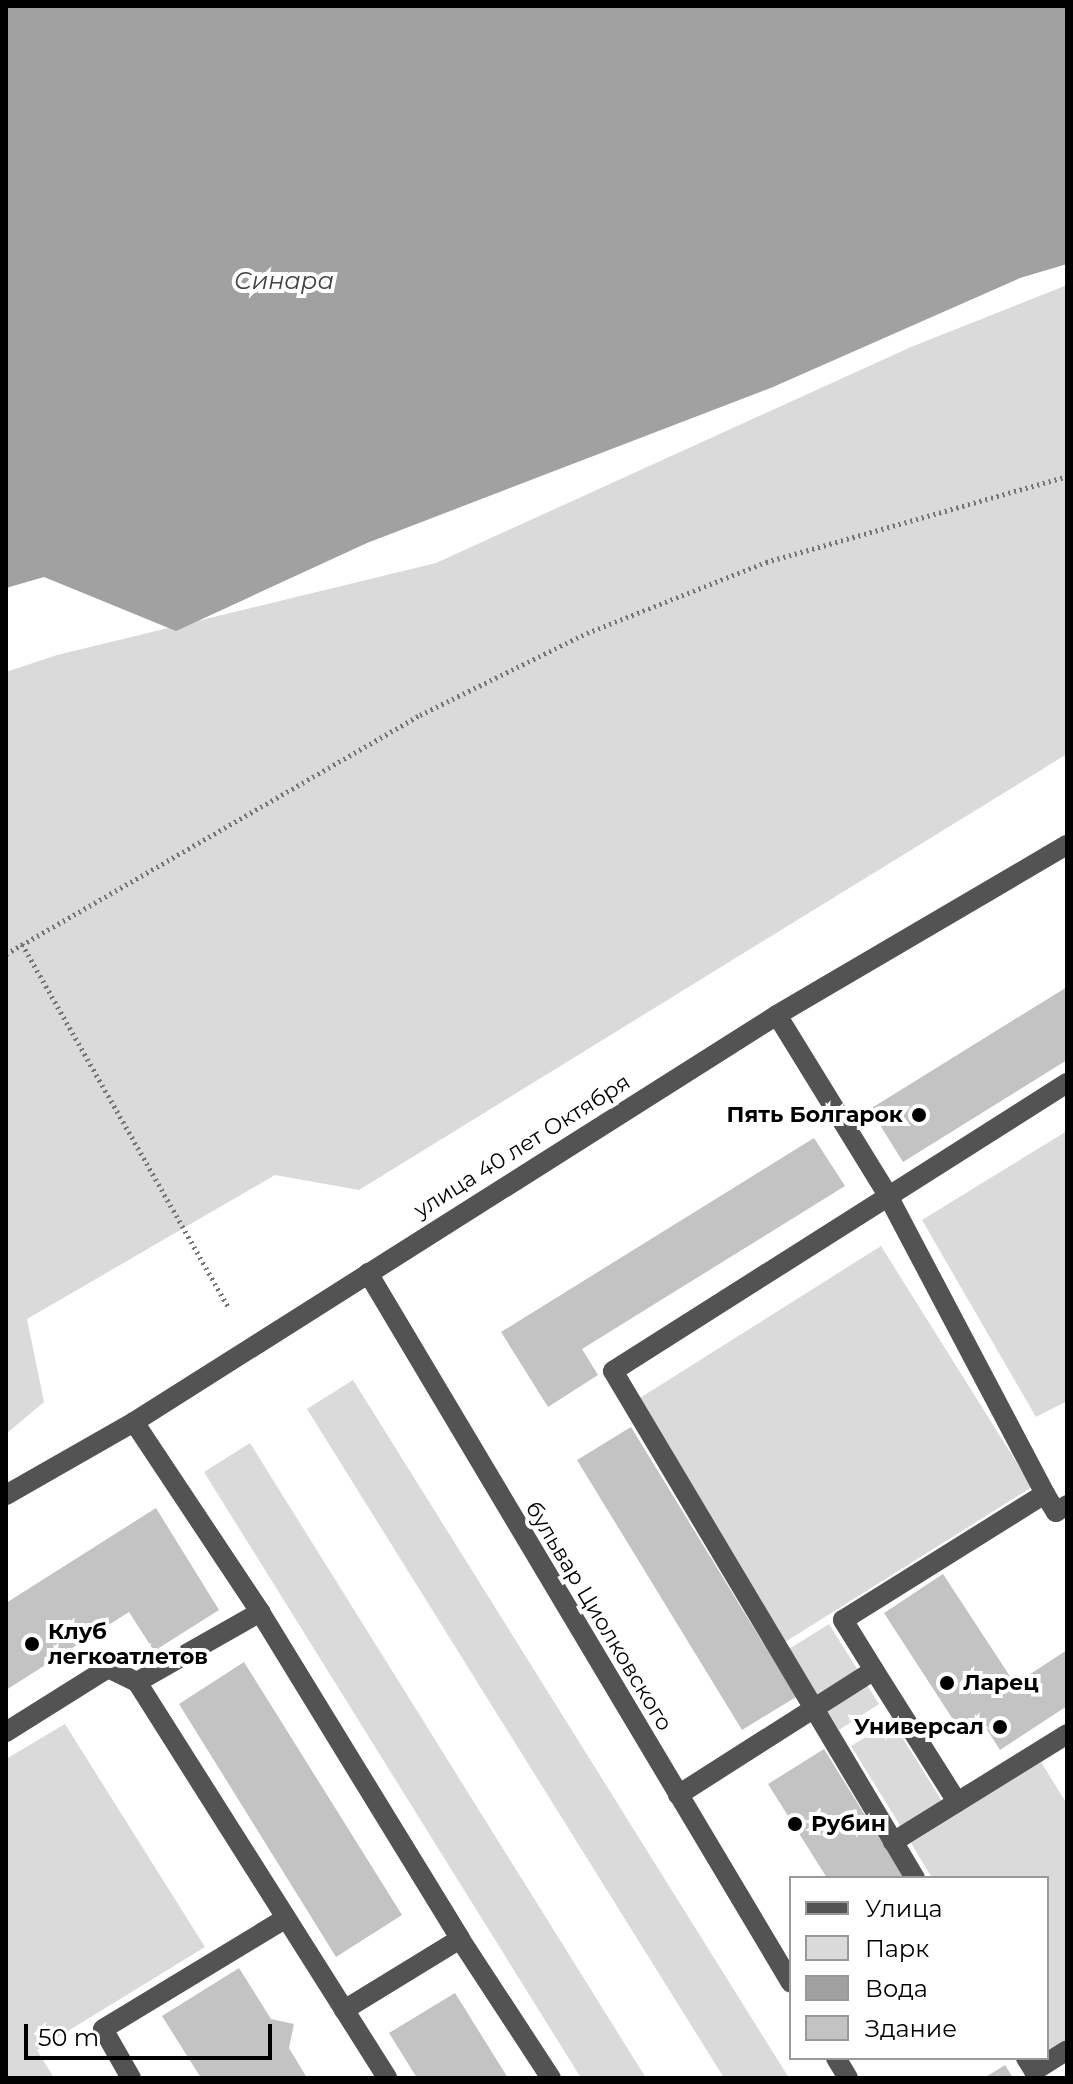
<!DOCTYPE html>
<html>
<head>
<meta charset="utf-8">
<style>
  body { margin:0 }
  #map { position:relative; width:1073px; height:2084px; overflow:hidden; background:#fff; font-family:Montserrat,sans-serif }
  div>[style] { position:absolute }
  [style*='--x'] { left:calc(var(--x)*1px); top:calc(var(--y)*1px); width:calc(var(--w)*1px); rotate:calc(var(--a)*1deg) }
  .green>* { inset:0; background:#dadada }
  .water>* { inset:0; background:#a1a1a1 }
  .building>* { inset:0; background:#c3c3c3 }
  .path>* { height:5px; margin-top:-2.5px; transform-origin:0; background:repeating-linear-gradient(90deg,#757575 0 2px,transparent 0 6px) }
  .minor>* { height:20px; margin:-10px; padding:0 10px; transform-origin:10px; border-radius:10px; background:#535353 }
  .dots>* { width:22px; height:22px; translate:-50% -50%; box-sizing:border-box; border:4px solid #fff; border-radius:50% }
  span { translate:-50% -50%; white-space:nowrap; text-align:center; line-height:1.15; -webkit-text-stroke:8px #fff; paint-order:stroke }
  .poi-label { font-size:22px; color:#000; font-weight:700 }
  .right { translate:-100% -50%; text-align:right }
  .left { translate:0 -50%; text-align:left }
  .street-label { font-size:22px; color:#000 }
  .water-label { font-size:24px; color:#424242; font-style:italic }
  .frame { position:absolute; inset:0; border:8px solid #000; pointer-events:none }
  .legend { position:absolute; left:789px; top:1876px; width:260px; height:184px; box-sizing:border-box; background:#fff; border:2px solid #999; margin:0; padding:10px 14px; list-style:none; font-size:24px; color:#000 }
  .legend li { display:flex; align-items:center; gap:16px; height:40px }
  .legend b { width:40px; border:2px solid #999 }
  .scale { position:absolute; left:24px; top:2024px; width:248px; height:36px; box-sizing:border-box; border:4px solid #000; border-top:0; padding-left:10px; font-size:24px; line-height:28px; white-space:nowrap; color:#000; -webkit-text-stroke:6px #fff; paint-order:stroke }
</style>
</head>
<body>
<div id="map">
  <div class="green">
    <div style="clip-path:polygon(1067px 285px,1067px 754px,359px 1190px,275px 1175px,27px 1319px,44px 1402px,6px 1434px,6px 672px,57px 655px,436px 563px,911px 347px)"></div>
    <div style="clip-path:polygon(1067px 1131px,1067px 1401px,1036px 1417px,922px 1220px)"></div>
    <div style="clip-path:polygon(881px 1246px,1032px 1487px,782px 1644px,632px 1403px)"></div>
    <div style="clip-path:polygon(353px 1380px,789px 2078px,724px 2078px,307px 1409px)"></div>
    <div style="clip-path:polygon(250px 1443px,646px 2078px,581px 2078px,204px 1472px)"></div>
    <div style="clip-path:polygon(829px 1624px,879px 1704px,839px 1730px,789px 1649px)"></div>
    <div style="clip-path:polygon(892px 1721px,942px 1801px,901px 1827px,851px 1746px)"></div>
    <div style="clip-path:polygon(65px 1724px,205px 1947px,37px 2050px,54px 2078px,6px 2078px,6px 1759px)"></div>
    <div style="clip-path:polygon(1041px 1762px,1067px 1804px,1067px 2039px,1047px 2051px,1047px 1878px,932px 1878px,911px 1843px)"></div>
  </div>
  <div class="water">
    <div style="clip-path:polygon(6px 6px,1067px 6px,1067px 264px,1020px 278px,773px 387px,367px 543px,176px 631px,44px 577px,6px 588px)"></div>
  </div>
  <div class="building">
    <div style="clip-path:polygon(1067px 987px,1067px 1060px,903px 1162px,870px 1109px)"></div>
    <div style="clip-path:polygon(814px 1138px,845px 1186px,582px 1349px,598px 1375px,548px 1407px,501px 1332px)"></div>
    <div style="clip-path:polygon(631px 1427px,796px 1697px,742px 1730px,577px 1460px)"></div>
    <div style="clip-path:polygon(156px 1508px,219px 1610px,154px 1651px,129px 1612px,6px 1690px,6px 1603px)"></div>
    <div style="clip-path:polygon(943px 1574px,1015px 1684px,1067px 1650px,1067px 1706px,1000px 1750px,984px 1725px,965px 1738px,884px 1613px)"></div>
    <div style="clip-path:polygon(244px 1662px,402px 1915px,336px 1957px,179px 1704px)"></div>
    <div style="clip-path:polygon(824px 1749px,904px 1878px,827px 1878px,768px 1784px)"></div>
    <div style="clip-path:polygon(239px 1968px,271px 2019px,294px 2024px,289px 2048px,307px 2078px,201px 2078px,162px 2016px)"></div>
    <div style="clip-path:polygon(455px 1993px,508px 2078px,417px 2078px,389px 2033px)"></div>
    <div style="clip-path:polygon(1005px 2065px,1013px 2078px,984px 2078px)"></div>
  </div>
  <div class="path">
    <div style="--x:22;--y:944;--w:419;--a:60.4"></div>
    <div style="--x:6;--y:954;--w:478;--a:-30"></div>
    <div style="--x:420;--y:715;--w:186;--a:-26.2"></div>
    <div style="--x:587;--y:633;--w:193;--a:-21.6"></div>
    <div style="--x:766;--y:562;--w:313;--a:-15.9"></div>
  </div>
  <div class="minor">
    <div style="--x:777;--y:1015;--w:210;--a:58.4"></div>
    <div style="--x:887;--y:1194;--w:339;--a:62.2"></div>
    <div style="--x:1045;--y:1494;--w:21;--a:59"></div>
    <div style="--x:1056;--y:1512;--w:13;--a:-32"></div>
    <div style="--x:368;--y:1273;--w:826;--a:59.21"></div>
    <div style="--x:134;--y:1422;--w:228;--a:56.4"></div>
    <div style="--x:260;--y:1612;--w:383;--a:58.5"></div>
    <div style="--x:460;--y:1939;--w:166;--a:56.8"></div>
    <div style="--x:6;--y:1495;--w:147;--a:-29.7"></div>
    <div style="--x:134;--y:1422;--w:761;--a:-32.33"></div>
    <div style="--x:777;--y:1015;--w:336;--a:-30.4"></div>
    <div style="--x:874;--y:1670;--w:59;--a:-121.8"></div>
    <div style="--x:843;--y:1620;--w:238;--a:-32"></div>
    <div style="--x:137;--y:1682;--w:142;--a:-29.6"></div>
    <div style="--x:6;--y:1732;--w:120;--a:-32.1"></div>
    <div style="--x:108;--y:1668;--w:32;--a:26"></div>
    <div style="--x:137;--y:1682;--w:468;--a:57.7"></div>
    <div style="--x:678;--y:1795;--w:232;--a:-32.5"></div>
    <div style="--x:874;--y:1670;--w:156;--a:57.8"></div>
    <div style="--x:893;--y:1842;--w:205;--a:-31.8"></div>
    <div style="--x:915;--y:1878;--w:590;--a:-120.78"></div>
    <div style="--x:613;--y:1371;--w:538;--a:-32.39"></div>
    <div style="--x:344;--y:2010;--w:136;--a:-31.5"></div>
    <div style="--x:836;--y:2058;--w:23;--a:59"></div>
    <div style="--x:1026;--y:2058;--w:15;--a:58"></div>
    <div style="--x:1034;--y:2071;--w:39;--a:-32"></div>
    <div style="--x:131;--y:2078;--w:56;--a:-119.7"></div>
    <div style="--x:103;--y:2029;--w:214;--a:-31.2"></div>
  </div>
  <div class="dots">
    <div style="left:919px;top:1115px;background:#000"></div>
    <div style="left:32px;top:1644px;background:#000"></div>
    <div style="left:947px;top:1683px;background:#000"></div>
    <div style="left:1000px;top:1727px;background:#000"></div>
    <div style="left:795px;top:1824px;background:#000"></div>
  </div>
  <div class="poi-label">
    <span class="right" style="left:903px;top:1115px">Пять Болгарок</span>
    <span class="left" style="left:48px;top:1644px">Клуб<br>легкоатлетов</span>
    <span class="left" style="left:963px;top:1683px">Ларец</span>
    <span class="right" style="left:984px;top:1727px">Универсал</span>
    <span class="left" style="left:811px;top:1824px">Рубин</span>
  </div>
  <div class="street-label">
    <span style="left:522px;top:1146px;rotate:-32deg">улица 40 лет Октября</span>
    <span style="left:599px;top:1616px;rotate:59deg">бульвар Циолковского</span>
  </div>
  <div class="water-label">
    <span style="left:284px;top:281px">Синара</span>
  </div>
  <div class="frame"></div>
  <ul class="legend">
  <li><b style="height:10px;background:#535353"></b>Улица</li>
  <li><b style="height:22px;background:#dadada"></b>Парк</li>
  <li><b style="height:22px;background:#a1a1a1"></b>Вода</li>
  <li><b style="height:22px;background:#c3c3c3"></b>Здание</li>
  </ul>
  <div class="scale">50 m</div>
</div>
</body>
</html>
